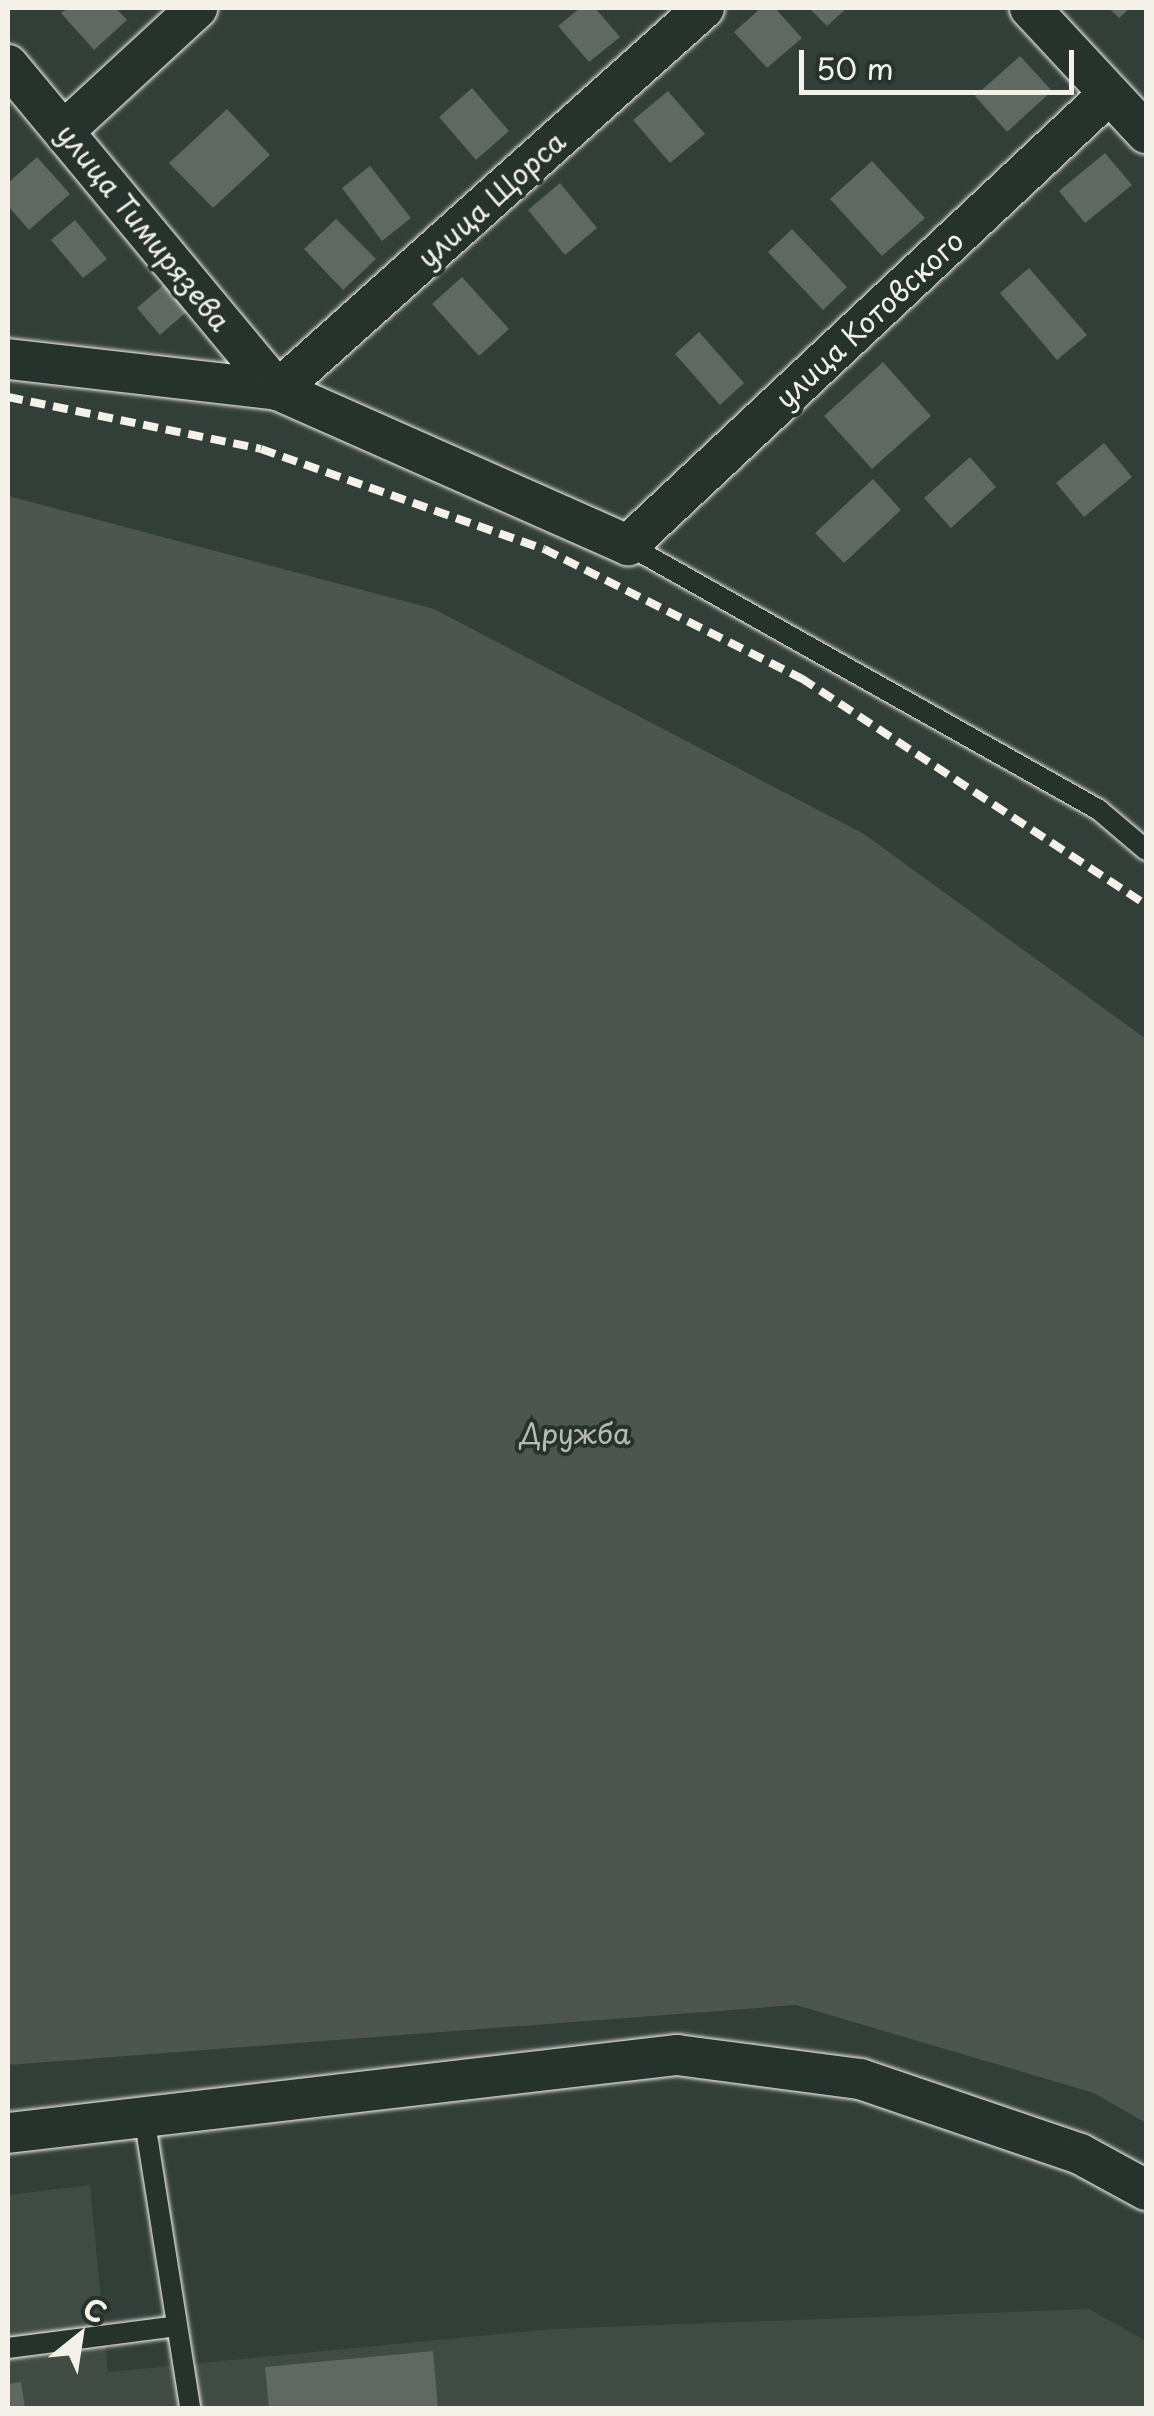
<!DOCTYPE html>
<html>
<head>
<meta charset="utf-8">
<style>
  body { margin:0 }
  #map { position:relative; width:1154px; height:2416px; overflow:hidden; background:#323e38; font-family:"Playpen Sans",sans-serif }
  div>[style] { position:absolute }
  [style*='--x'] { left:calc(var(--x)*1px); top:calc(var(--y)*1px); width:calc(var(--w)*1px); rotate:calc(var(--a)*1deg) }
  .built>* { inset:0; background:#404b44 }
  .green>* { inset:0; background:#4c564f }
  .building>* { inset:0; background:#5f6861 }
  .roads { filter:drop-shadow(0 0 2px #f4f1e8) drop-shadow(0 0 2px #f4f1e8) }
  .lane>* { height:20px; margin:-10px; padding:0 10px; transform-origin:10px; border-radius:10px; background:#26332d }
  .street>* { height:40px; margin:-20px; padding:0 20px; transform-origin:20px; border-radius:20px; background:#26332d }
  .rail>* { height:8px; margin-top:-4px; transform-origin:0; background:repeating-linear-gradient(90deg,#f4f1e8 0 15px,transparent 0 23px) }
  span { translate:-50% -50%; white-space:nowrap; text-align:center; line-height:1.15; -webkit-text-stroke:8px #26332d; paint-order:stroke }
  .street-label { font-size:28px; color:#f4f1e8 }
  .park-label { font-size:28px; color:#b9bbb2 }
  .frame { position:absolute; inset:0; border:10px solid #f4f1e8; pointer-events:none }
  .north { position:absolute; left:30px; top:2286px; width:100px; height:100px; -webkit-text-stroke:8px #26332d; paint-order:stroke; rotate:30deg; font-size:28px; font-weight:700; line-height:40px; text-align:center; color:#f4f1e8 }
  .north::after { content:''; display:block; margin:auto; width:35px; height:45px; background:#f4f1e8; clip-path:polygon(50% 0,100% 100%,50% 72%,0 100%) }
  .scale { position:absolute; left:799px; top:50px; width:275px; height:45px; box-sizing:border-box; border:5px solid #f4f1e8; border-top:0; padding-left:12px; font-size:30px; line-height:35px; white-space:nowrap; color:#f4f1e8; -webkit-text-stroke:8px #26332d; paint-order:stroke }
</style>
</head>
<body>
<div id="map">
  <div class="built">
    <div style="clip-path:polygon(90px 2185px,108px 2372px,551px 2329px,1089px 2309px,1146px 2341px,1146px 2408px,8px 2408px,8px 2195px)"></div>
  </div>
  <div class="green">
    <div style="clip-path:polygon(8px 496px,434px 609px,864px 834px,1146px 1039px,1146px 2123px,1094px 2093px,796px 2005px,8px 2065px)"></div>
  </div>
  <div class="building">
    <div style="clip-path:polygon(68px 8px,116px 8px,127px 20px,94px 50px,61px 13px)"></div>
    <div style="clip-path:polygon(580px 8px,595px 8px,620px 37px,589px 62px,558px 26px)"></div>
    <div style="clip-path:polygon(761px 8px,775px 8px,802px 38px,767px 68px,734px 32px)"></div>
    <div style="clip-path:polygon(809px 8px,847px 8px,827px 26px)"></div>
    <div style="clip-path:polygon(1109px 8px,1130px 8px,1119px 18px)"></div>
    <div style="clip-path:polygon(1020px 56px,1052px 91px,1007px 132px,975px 96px)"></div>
    <div style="clip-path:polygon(472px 88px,509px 131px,476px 160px,439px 117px)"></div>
    <div style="clip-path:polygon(668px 91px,705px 134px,670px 163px,633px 120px)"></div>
    <div style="clip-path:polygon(227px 109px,270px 155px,213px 208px,169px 163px)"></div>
    <div style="clip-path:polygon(1105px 153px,1132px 185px,1085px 223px,1059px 191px)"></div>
    <div style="clip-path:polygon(37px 157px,70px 194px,29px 230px,8px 206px,8px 183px)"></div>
    <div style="clip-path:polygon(872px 161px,925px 218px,882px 256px,830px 199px)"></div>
    <div style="clip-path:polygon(370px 166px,411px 218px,382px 241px,342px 188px)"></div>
    <div style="clip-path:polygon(560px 183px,597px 228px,565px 255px,528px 210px)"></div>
    <div style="clip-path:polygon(336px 219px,376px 259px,343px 290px,304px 249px)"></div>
    <div style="clip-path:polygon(75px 220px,107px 259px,83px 278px,51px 240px)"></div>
    <div style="clip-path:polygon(792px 229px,847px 287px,823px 310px,768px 252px)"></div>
    <div style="clip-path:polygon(1029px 268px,1087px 335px,1057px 360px,1000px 293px)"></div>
    <div style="clip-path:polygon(462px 277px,509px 329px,479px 356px,432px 304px)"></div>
    <div style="clip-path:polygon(168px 281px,191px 308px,160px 335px,137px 308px)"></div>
    <div style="clip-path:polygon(699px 332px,744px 383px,720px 405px,675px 354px)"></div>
    <div style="clip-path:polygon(883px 362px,931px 416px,872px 469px,824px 416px)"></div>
    <div style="clip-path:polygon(1104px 443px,1132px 477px,1084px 517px,1056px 483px)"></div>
    <div style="clip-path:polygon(970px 457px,996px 487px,951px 528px,924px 498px)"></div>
    <div style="clip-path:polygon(873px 479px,901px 510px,844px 563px,815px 533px)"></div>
    <div style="clip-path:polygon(433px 2351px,438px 2408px,269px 2408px,265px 2367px)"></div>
    <div style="clip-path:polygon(21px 2382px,25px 2408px,8px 2408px,8px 2384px)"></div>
  </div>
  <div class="roads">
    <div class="lane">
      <div style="--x:628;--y:545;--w:540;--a:29.36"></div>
      <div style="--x:1099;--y:810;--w:62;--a:40.4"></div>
      <div style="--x:144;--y:2116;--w:296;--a:81"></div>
      <div style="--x:8;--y:2348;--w:170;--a:-7.4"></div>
    </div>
    <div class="street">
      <div style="--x:1030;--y:8;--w:171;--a:47.1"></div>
      <div style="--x:8;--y:65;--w:423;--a:50.3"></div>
      <div style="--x:65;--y:130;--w:180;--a:-42.7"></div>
      <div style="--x:8;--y:359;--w:272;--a:6.5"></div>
      <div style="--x:278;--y:390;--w:383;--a:23.9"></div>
      <div style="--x:628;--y:545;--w:659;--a:-43.16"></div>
      <div style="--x:278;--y:390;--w:572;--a:-41.88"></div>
      <div style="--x:8;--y:2133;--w:674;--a:-6.65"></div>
      <div style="--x:677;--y:2055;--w:185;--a:7.5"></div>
      <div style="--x:860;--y:2079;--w:232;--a:18.8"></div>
      <div style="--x:1080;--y:2154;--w:75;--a:28.6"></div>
    </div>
  </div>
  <div class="rail">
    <div style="--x:8;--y:397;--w:258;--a:11.6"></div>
    <div style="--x:261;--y:449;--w:300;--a:19.5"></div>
    <div style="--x:544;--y:549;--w:288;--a:26.7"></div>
    <div style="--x:801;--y:678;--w:413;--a:33.3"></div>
  </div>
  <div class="street-label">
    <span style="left:491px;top:199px;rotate:-42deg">улица Щорса</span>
    <span style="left:144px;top:227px;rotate:51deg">улица Тимирязева</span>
    <span style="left:869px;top:319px;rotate:-43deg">улица Котовского</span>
  </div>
  <div class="park-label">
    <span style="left:575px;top:1433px">Дружба</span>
  </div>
  <div class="frame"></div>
  <div class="north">С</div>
  <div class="scale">50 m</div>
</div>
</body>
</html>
